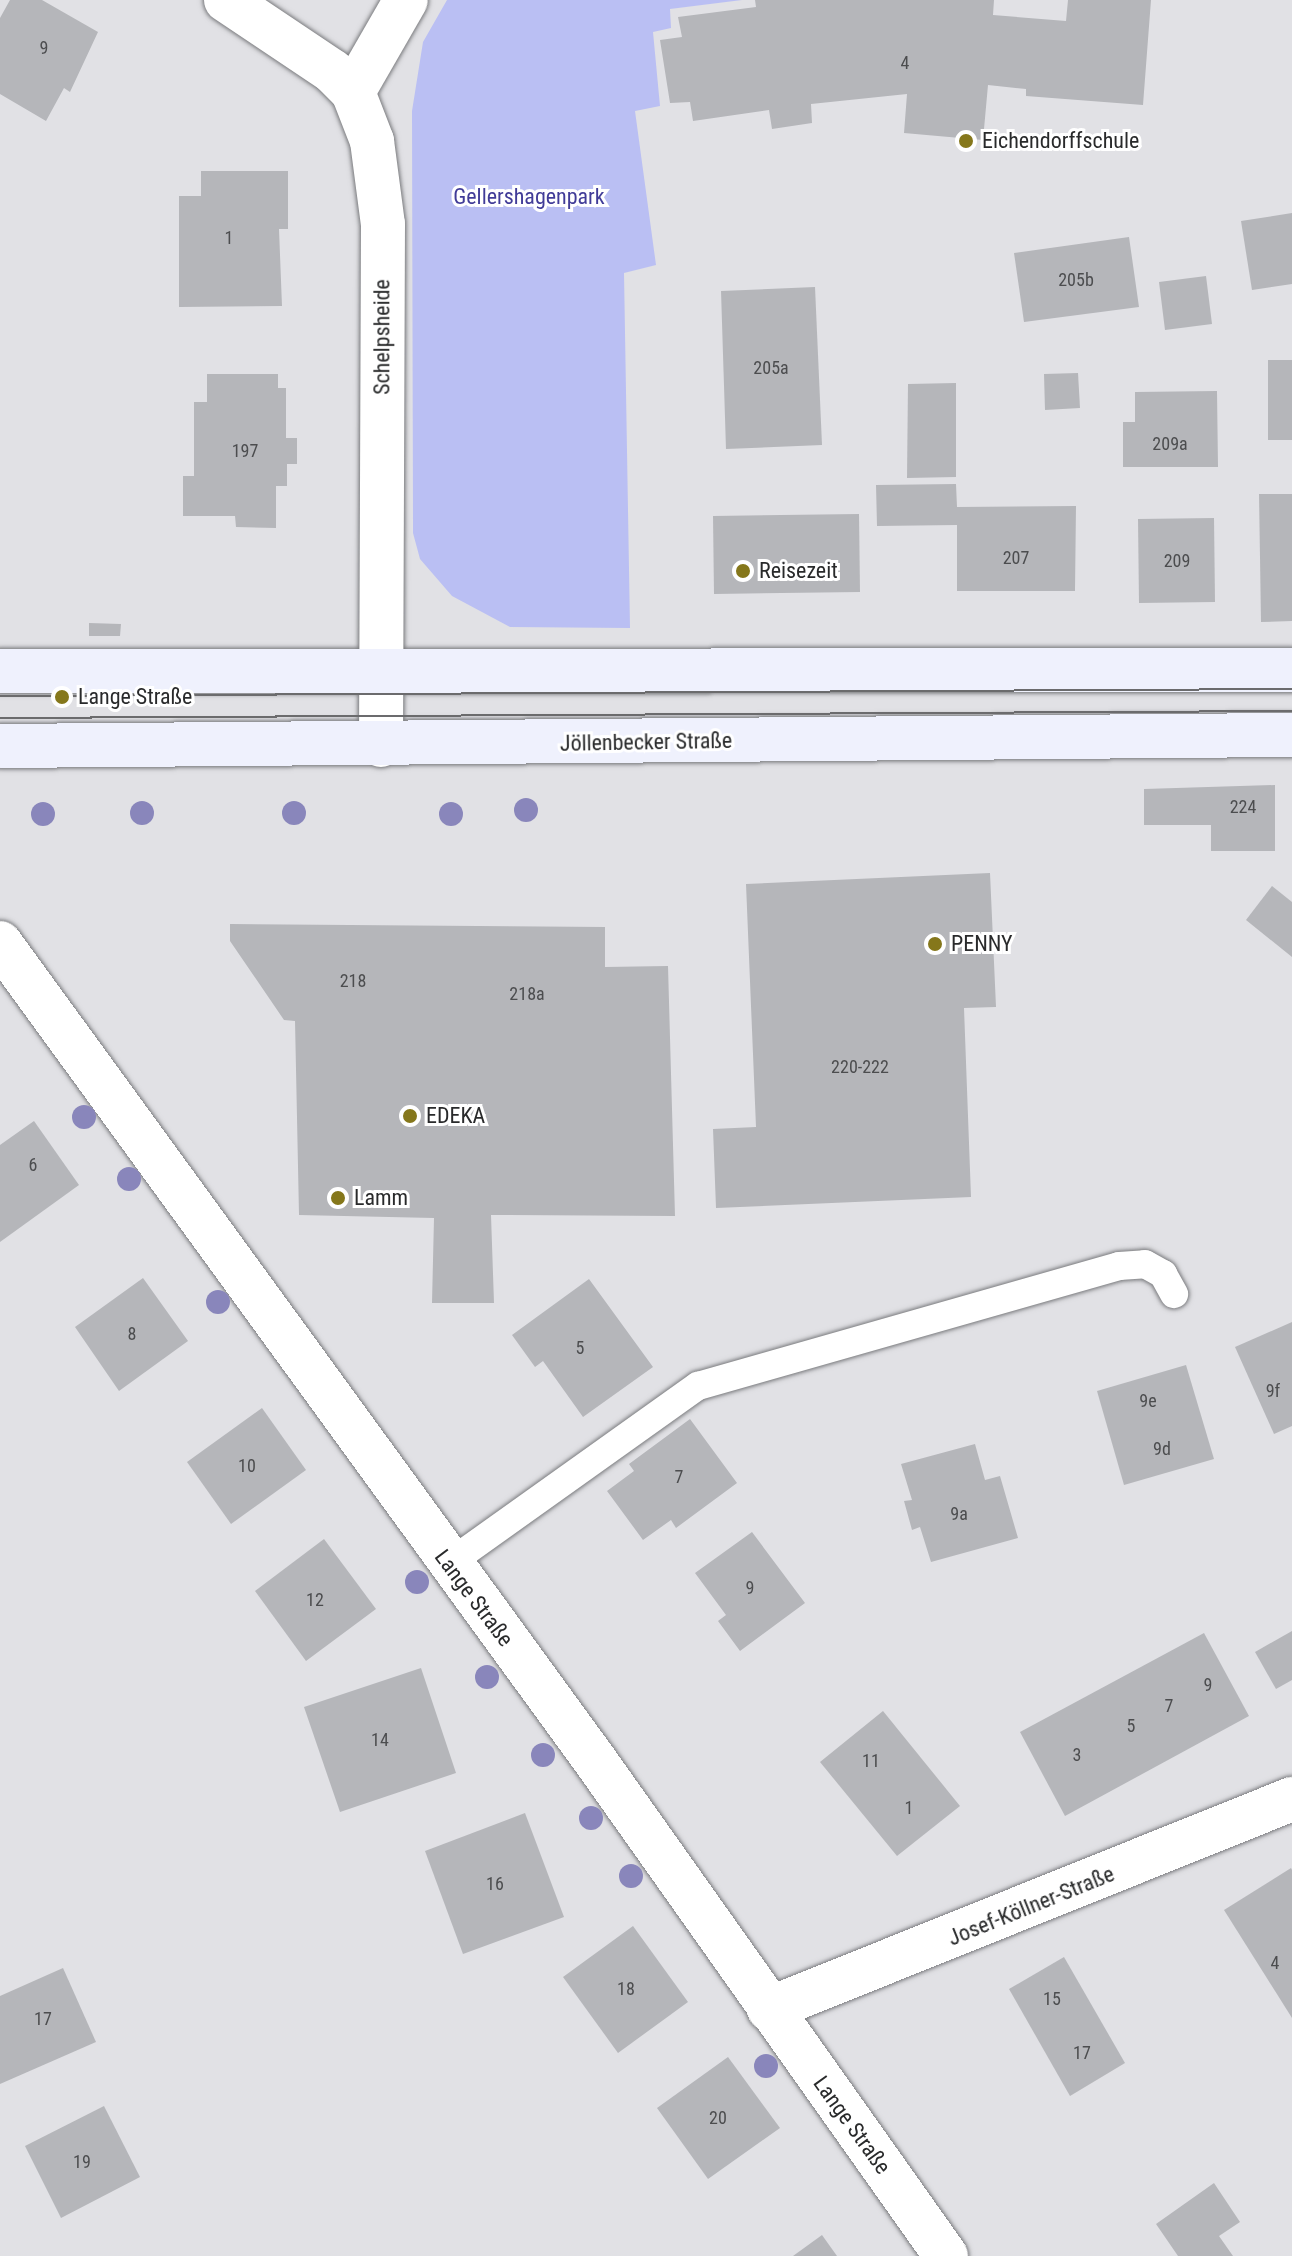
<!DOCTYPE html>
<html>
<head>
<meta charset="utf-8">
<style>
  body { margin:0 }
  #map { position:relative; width:1292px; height:2256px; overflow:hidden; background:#e1e1e5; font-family:"Roboto Condensed",sans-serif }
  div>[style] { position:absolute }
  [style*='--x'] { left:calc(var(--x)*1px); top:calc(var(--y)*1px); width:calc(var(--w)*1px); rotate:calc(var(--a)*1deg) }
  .green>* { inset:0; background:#babff3 }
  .building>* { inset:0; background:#b5b6ba }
  .roads { filter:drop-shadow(0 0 2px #7a7b7e) drop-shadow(0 0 2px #7a7b7e) }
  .lane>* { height:28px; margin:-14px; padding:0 14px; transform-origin:14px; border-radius:14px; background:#fff }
  .street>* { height:44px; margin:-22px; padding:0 22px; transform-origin:22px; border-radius:22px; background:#fff }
  .secondary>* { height:44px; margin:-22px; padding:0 22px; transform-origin:22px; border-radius:22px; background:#eff1fd }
  .tram>* { height:2px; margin:-1px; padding:0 1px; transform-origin:1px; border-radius:1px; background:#6b6b6d }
  .trees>* { width:24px; height:24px; margin:-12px; border-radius:50%; background:#8986bb }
  .dots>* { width:22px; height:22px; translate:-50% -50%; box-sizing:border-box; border:4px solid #fff; border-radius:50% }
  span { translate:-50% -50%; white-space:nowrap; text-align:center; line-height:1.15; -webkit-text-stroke:6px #fff; paint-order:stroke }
  .number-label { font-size:18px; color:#4c4d4f }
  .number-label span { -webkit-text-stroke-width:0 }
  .poi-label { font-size:22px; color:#292a2b }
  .left { translate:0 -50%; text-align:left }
  .park-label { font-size:22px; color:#413c98 }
  .street-label { font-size:22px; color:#292a2b }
</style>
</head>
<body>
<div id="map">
  <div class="green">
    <div style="clip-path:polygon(447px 0,742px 0,670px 9px,671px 28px,653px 32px,660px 106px,635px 111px,656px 265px,624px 273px,630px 628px,510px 627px,452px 596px,420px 559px,413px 533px,412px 111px,423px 42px)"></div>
  </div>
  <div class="building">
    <div style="clip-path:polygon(10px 0,42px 0,98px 32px,70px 92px,64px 88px,46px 121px,0 94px,0 18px)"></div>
    <div style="clip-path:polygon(755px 0,994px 0,993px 15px,1066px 21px,1068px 0,1151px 0,1143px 105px,1026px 96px,1026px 89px,988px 85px,983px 140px,904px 133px,907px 94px,811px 104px,812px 123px,772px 129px,769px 110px,693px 121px,690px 102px,670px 103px,660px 40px,682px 37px,678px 17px,756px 7px)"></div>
    <div style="clip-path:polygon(201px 171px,288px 171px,288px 229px,279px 229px,282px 306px,179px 307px,179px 196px,201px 196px)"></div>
    <div style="clip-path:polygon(1292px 213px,1292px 284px,1252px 290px,1241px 221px)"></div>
    <div style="clip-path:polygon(1129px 237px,1139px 307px,1024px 322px,1014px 253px)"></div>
    <div style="clip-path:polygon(1206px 276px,1212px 324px,1165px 330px,1159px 282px)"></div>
    <div style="clip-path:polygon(815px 287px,822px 445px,726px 449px,721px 291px)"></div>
    <div style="clip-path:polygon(1268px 360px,1292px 360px,1292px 440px,1268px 440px)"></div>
    <div style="clip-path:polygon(1078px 373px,1080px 408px,1045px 410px,1044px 374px)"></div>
    <div style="clip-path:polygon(207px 374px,278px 374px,278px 388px,286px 388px,286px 438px,297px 438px,297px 464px,287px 464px,287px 486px,276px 486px,276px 528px,236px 527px,235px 516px,183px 516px,183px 476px,194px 476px,194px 402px,207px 402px)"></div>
    <div style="clip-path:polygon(956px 383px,956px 477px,907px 478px,908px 384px)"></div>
    <div style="clip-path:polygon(1217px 391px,1218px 467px,1123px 467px,1123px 422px,1135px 422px,1135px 392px)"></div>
    <div style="clip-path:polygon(956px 484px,957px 507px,1076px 506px,1075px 591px,957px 591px,957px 525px,877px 526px,876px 485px)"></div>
    <div style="clip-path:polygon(1259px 494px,1292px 494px,1292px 621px,1261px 622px)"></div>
    <div style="clip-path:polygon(859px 514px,860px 592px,714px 594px,713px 516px)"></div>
    <div style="clip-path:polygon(1214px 518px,1215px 602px,1139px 603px,1138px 519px)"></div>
    <div style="clip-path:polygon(89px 623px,121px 624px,120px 636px,89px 636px)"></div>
    <div style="clip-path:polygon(1275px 785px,1275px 851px,1211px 851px,1211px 825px,1144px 825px,1144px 789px)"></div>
    <div style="clip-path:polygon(990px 873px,996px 1007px,964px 1008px,971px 1197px,716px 1208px,713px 1129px,756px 1127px,746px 884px)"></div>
    <div style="clip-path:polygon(1272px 886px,1292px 902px,1292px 957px,1246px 920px)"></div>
    <div style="clip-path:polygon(230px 924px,605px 927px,605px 967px,668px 966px,675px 1216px,491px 1215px,494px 1303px,432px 1303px,434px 1218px,299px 1215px,295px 1021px,284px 1020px,230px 941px)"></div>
    <div style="clip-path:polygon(34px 1121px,79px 1185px,0 1242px,0 1145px)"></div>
    <div style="clip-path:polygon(143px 1278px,188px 1341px,119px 1391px,75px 1327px)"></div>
    <div style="clip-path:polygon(589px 1279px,653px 1367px,583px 1417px,543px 1361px,535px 1367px,512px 1335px)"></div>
    <div style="clip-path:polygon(1292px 1322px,1292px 1426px,1274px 1434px,1235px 1347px)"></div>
    <div style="clip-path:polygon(1186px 1365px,1214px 1459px,1124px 1485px,1097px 1391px)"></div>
    <div style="clip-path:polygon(262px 1408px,306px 1470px,231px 1524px,187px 1462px)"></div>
    <div style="clip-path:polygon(690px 1419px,737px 1483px,676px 1528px,671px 1520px,643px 1540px,607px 1491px,634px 1471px,629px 1464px)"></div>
    <div style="clip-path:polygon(975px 1444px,985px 1480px,1000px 1476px,1018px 1538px,931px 1562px,920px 1527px,912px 1530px,904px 1501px,912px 1500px,901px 1464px)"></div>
    <div style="clip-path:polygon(752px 1532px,805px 1603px,740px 1651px,718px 1621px,726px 1615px,695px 1573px)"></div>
    <div style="clip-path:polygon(324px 1539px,376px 1609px,306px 1661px,255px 1591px)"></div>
    <div style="clip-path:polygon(1292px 1631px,1292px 1680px,1276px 1689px,1255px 1652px)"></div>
    <div style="clip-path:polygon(1204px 1633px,1249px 1716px,1065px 1816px,1020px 1732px)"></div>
    <div style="clip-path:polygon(421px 1668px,456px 1773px,340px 1812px,304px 1707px)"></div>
    <div style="clip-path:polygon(883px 1711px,960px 1806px,897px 1856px,820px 1762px)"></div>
    <div style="clip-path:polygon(525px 1813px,564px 1917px,463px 1954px,425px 1851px)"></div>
    <div style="clip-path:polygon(1291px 1868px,1292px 1870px,1292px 2018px,1224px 1910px)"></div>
    <div style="clip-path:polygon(633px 1926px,688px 2002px,618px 2053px,563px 1977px)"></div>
    <div style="clip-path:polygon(1064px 1957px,1125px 2063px,1070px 2096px,1009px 1989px)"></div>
    <div style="clip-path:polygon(63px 1968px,96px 2042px,0 2084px,0 1996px)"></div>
    <div style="clip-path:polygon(728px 2057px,780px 2128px,708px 2179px,657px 2108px)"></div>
    <div style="clip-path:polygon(104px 2106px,140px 2177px,61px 2218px,25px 2146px)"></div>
    <div style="clip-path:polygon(1214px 2183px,1240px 2222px,1219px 2236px,1233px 2256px,1178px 2256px,1156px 2224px)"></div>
    <div style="clip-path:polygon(822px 2235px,837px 2256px,793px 2256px)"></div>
  </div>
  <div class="roads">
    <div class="lane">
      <div style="--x:448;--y:1564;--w:307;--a:-35.5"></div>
      <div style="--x:698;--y:1386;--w:438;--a:-15.9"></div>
      <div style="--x:1119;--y:1266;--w:26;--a:-4"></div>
      <div style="--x:1145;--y:1264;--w:21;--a:29"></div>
      <div style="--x:1163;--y:1274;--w:23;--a:61"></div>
    </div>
    <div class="street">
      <div style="--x:226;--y:0;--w:128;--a:33.8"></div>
      <div style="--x:332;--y:71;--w:30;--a:45"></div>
      <div style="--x:353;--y:92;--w:53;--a:68.8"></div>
      <div style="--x:372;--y:141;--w:84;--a:82.5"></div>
      <div style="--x:383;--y:224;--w:521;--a:90.22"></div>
      <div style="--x:353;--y:92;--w:106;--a:-60.1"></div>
      <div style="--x:0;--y:943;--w:1009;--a:53.95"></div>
      <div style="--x:594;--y:1759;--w:609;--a:54.69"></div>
      <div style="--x:769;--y:2009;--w:564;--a:-21.88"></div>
    </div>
    <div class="secondary">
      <div style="--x:0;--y:671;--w:1292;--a:-0.04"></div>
      <div style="--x:0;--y:746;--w:1292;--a:-0.49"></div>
    </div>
  </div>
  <div class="tram">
    <div style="--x:0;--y:696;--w:1292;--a:-0.31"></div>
    <div style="--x:0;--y:718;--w:1292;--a:-0.31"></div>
  </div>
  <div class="trees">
    <div style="left:526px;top:810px"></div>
    <div style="left:142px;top:813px"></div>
    <div style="left:294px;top:813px"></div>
    <div style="left:43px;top:814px"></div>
    <div style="left:451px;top:814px"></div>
    <div style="left:84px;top:1117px"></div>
    <div style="left:129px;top:1179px"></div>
    <div style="left:218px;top:1302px"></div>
    <div style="left:417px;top:1582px"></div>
    <div style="left:487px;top:1677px"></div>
    <div style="left:543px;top:1755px"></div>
    <div style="left:591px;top:1818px"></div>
    <div style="left:631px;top:1876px"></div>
    <div style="left:766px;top:2066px"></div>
  </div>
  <div class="dots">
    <div style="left:966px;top:141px;background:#85771b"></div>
    <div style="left:743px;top:571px;background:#85771b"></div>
    <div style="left:62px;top:697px;background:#85771b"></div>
    <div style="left:935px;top:944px;background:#85771b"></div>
    <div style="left:410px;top:1116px;background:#85771b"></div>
    <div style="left:338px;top:1198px;background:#85771b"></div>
  </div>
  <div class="number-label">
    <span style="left:44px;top:48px">9</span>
    <span style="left:905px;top:63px">4</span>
    <span style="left:229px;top:238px">1</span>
    <span style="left:1076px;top:280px">205b</span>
    <span style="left:771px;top:368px">205a</span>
    <span style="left:1170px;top:444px">209a</span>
    <span style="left:245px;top:451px">197</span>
    <span style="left:1016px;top:558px">207</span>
    <span style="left:1177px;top:561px">209</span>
    <span style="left:1243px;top:807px">224</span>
    <span style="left:353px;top:981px">218</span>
    <span style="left:527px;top:994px">218a</span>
    <span style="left:860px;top:1067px">220-222</span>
    <span style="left:33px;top:1165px">6</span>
    <span style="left:132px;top:1334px">8</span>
    <span style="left:580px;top:1348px">5</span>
    <span style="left:1273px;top:1391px">9f</span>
    <span style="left:1148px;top:1401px">9e</span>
    <span style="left:1162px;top:1449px">9d</span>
    <span style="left:247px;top:1466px">10</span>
    <span style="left:679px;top:1477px">7</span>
    <span style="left:959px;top:1514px">9a</span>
    <span style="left:750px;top:1588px">9</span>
    <span style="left:315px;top:1600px">12</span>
    <span style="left:1208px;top:1685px">9</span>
    <span style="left:1169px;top:1706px">7</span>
    <span style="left:1131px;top:1726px">5</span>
    <span style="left:380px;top:1740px">14</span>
    <span style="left:1077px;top:1755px">3</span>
    <span style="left:871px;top:1761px">11</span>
    <span style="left:909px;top:1808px">1</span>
    <span style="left:495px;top:1884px">16</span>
    <span style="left:1275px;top:1963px">4</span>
    <span style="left:626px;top:1989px">18</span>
    <span style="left:1052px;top:1999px">15</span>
    <span style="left:43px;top:2019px">17</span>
    <span style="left:1082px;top:2053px">17</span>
    <span style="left:718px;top:2118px">20</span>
    <span style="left:82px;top:2162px">19</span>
  </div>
  <div class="poi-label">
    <span class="left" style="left:982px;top:141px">Eichendorffschule</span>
    <span class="left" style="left:759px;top:571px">Reisezeit</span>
    <span class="left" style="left:78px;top:697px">Lange Straße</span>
    <span class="left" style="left:951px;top:944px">PENNY</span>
    <span class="left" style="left:426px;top:1116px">EDEKA</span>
    <span class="left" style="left:354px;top:1198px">Lamm</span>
  </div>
  <div class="park-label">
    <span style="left:529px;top:197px">Gellershagenpark</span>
  </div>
  <div class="street-label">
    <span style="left:382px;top:337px;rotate:-90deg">Schelpsheide</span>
    <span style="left:646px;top:742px;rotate:-1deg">Jöllenbecker Straße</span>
    <span style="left:474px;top:1598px;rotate:53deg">Lange Straße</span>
    <span style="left:1031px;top:1906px;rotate:-22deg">Josef-Köllner-Straße</span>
    <span style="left:852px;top:2125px;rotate:54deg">Lange Straße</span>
  </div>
</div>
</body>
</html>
